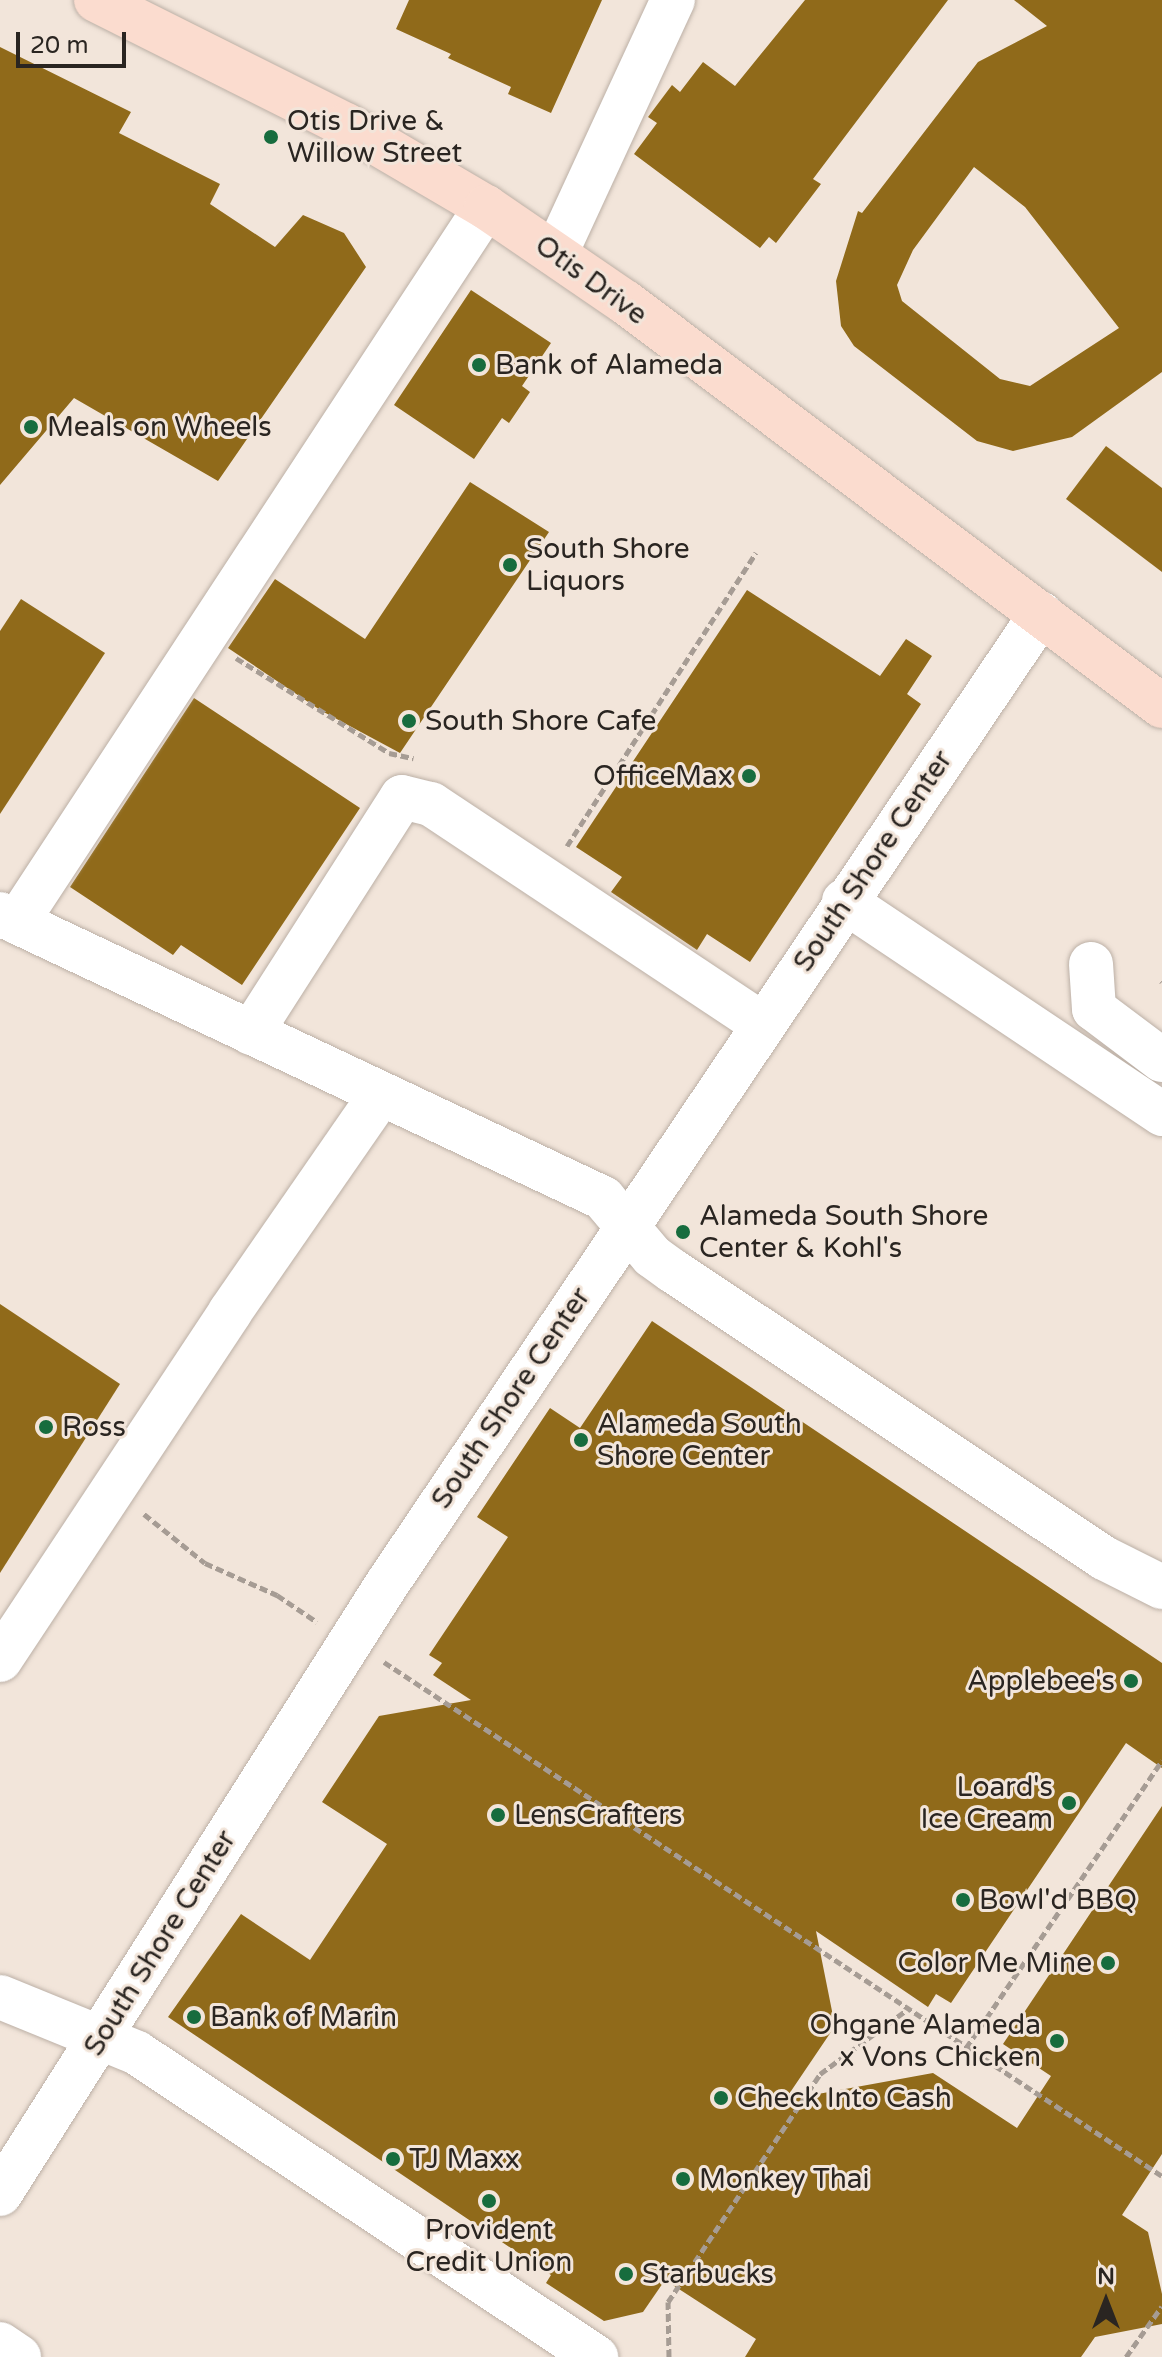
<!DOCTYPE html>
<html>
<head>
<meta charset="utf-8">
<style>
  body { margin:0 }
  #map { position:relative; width:1162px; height:2357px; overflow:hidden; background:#f2e5da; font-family:"Varela Round",sans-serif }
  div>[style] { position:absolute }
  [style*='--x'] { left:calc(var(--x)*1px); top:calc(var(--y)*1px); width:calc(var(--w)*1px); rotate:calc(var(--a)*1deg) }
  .building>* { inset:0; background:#906a1a }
  .path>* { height:5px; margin-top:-2.5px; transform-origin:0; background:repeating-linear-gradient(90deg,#a69c94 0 8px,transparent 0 12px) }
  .roads { filter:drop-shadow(0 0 2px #bcb0a6) drop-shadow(0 0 2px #bcb0a6) }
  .minor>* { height:44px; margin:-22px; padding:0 22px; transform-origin:22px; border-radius:22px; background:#fff }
  .major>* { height:44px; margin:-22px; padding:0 22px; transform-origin:22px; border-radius:22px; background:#fbdccf }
  .dots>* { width:22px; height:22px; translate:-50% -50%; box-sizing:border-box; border:4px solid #f2e5da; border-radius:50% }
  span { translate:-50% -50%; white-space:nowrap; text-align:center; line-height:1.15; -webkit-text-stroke:6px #f2e5da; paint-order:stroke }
  .poi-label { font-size:28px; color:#2a2521 }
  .left { translate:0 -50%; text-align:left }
  .right { translate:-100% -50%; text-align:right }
  .street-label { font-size:28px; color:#2a2521 }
  .north { position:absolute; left:1066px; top:2261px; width:80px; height:80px; -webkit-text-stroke:6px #f2e5da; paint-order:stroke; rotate:0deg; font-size:22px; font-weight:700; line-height:32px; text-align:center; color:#2a2521 }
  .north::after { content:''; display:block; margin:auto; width:28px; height:36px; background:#2a2521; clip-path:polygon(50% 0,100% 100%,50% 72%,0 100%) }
  .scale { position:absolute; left:16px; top:32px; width:110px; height:36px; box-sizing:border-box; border:4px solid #2a2521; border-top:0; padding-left:10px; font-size:24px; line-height:28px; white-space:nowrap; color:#2a2521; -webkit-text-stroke:6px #f2e5da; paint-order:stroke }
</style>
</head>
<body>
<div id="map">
  <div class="building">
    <div style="clip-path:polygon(409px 0,602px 0,551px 113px,508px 94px,511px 87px,448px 58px,451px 54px,396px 29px)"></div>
    <div style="clip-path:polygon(805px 0,948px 0,813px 179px,821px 184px,776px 243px,769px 237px,760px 248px,634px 154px,657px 123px,648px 117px,672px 85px,680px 92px,703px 62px,735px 86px)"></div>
    <div style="clip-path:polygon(evenodd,1014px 0,1162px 0,1162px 372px,1072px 437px,1013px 451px,977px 441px,854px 346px,841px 326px,836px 281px,858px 211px,862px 213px,978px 62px,1047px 26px,1014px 0,974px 167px,1025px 207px,1119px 328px,1030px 386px,1000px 379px,902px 301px,897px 285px,913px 250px,974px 167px)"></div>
    <div style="clip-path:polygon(0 47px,131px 112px,119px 133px,220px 184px,210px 204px,275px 247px,303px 215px,344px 233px,366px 267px,218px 481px,74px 398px,0 485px)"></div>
    <div style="clip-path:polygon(471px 290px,551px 343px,522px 386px,530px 392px,509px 423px,502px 418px,474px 459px,394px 405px)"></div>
    <div style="clip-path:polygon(1106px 446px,1162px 488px,1162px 572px,1066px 499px)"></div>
    <div style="clip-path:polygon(470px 482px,549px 532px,400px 753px,320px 710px,228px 648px,275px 579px,365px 639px)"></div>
    <div style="clip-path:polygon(747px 590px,880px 676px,906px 639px,932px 656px,907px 694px,921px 704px,750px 962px,707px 934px,697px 950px,611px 892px,622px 877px,576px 847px)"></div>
    <div style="clip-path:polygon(21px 599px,105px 653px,0 814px,0 631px)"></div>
    <div style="clip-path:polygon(194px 698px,360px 808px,242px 985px,181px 945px,173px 955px,70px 887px)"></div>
    <div style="clip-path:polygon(0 1304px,120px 1384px,0 1573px)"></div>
    <div style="clip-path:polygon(652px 1321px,1162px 1663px,1162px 1768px,1126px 1743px,951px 2003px,936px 1994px,928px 2007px,816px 1931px,835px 2026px,785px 2100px,933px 2073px,1017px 2128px,1051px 2076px,1003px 2044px,1162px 1806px,1162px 2154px,1122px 2215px,1148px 2232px,1162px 2294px,1162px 2324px,1095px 2337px,1081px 2357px,745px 2357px,756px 2339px,665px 2280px,643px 2312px,604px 2321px,546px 2283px,551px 2275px,168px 2017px,241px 1914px,310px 1960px,387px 1844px,322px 1802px,379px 1716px,471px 1700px,433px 1675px,442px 1663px,429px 1655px,508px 1537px,477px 1517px,550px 1408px,580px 1428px)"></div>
  </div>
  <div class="path">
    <div style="--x:236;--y:658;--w:180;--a:31.8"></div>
    <div style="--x:389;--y:753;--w:25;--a:12"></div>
    <div style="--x:567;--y:846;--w:349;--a:-57.2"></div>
    <div style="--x:1161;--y:981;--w:1;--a:45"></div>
    <div style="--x:144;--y:1514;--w:78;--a:38.8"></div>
    <div style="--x:205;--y:1563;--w:79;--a:24"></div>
    <div style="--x:277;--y:1595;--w:48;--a:34"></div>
    <div style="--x:384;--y:1662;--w:932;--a:33.45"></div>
    <div style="--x:966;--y:2048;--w:348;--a:-55.7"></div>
    <div style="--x:669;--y:2357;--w:55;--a:-91"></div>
    <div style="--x:668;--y:2302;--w:274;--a:-56.3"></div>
    <div style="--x:820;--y:2074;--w:109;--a:-36.5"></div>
    <div style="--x:1126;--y:2357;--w:62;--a:-54.8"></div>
  </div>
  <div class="roads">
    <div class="minor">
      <div style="--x:556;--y:253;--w:279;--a:-65.2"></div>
      <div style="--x:844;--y:901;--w:383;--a:33.8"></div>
      <div style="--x:0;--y:914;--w:667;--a:25.22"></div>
      <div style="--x:603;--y:1198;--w:76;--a:49.8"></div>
      <div style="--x:652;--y:1256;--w:26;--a:36"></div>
      <div style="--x:673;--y:1271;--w:518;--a:33.66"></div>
      <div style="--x:1104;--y:1558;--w:65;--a:26.6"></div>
      <div style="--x:17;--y:922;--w:855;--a:-56.74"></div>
      <div style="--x:1091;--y:964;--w:45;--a:86.2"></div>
      <div style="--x:1094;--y:1009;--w:85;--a:36.9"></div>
      <div style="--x:251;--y:1033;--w:280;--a:-57.4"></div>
      <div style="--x:402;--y:797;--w:30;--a:14"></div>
      <div style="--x:431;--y:804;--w:397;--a:33.6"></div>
      <div style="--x:0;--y:1660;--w:417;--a:-56.5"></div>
      <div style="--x:230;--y:1312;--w:265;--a:-55.3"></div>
      <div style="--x:0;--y:1997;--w:148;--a:22.2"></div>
      <div style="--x:137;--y:2053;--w:551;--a:33.52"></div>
      <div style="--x:0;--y:2194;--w:722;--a:-57.61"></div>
      <div style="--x:387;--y:1584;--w:1170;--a:-56.01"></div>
      <div style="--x:0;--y:2344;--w:23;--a:34"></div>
    </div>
    <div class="major">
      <div style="--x:96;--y:0;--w:280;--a:26.6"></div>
      <div style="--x:346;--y:125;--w:162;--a:30.4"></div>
      <div style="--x:486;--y:207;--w:168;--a:34.4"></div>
      <div style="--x:625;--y:302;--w:672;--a:36.96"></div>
    </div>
  </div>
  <div class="dots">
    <div style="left:271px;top:137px;background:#176c3e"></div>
    <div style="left:479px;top:365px;background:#176c3e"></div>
    <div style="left:31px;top:427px;background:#176c3e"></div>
    <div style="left:510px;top:565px;background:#176c3e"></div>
    <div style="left:409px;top:721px;background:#176c3e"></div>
    <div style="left:749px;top:776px;background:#176c3e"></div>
    <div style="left:683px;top:1232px;background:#176c3e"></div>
    <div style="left:46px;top:1427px;background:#176c3e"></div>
    <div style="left:581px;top:1440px;background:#176c3e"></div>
    <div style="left:1131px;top:1681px;background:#176c3e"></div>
    <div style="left:1069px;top:1803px;background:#176c3e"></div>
    <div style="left:498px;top:1815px;background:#176c3e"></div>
    <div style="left:963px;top:1900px;background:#176c3e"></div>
    <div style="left:1108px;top:1963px;background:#176c3e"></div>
    <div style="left:194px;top:2017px;background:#176c3e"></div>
    <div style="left:1057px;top:2041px;background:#176c3e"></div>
    <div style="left:721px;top:2098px;background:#176c3e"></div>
    <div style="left:393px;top:2159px;background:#176c3e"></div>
    <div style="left:683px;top:2179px;background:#176c3e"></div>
    <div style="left:489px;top:2201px;background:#176c3e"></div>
    <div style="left:626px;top:2274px;background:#176c3e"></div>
  </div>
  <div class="poi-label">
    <span class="left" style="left:287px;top:137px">Otis Drive &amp;<br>Willow Street</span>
    <span class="left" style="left:495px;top:365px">Bank of Alameda</span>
    <span class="left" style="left:47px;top:427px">Meals on Wheels</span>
    <span class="left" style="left:526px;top:565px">South Shore<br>Liquors</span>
    <span class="left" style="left:425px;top:721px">South Shore Cafe</span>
    <span class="right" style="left:733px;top:776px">OfficeMax</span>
    <span class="left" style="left:699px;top:1232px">Alameda South Shore<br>Center &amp; Kohl's</span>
    <span class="left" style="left:597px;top:1440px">Alameda South<br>Shore Center</span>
    <span class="left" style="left:62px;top:1427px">Ross</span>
    <span class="right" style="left:1115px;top:1681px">Applebee's</span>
    <span class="right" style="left:1053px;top:1803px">Loard's<br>Ice Cream</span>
    <span class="left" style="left:514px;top:1815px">LensCrafters</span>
    <span class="left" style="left:979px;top:1900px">Bowl'd BBQ</span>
    <span class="right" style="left:1092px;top:1963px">Color Me Mine</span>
    <span class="left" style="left:210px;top:2017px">Bank of Marin</span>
    <span class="right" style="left:1041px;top:2041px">Ohgane Alameda<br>x Vons Chicken</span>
    <span class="left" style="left:737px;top:2098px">Check Into Cash</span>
    <span class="left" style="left:409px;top:2159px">TJ Maxx</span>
    <span class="left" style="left:699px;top:2179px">Monkey Thai</span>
    <span style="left:489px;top:2246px">Provident<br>Credit Union</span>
    <span class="left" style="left:642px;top:2274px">Starbucks</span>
  </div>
  <div class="street-label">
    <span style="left:591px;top:280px;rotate:36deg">Otis Drive</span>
    <span style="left:873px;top:861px;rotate:-56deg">South Shore Center</span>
    <span style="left:511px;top:1398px;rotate:-56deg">South Shore Center</span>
    <span style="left:160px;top:1943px;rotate:-58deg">South Shore Center</span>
  </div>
  <div class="north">N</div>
  <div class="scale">20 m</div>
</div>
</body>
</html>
